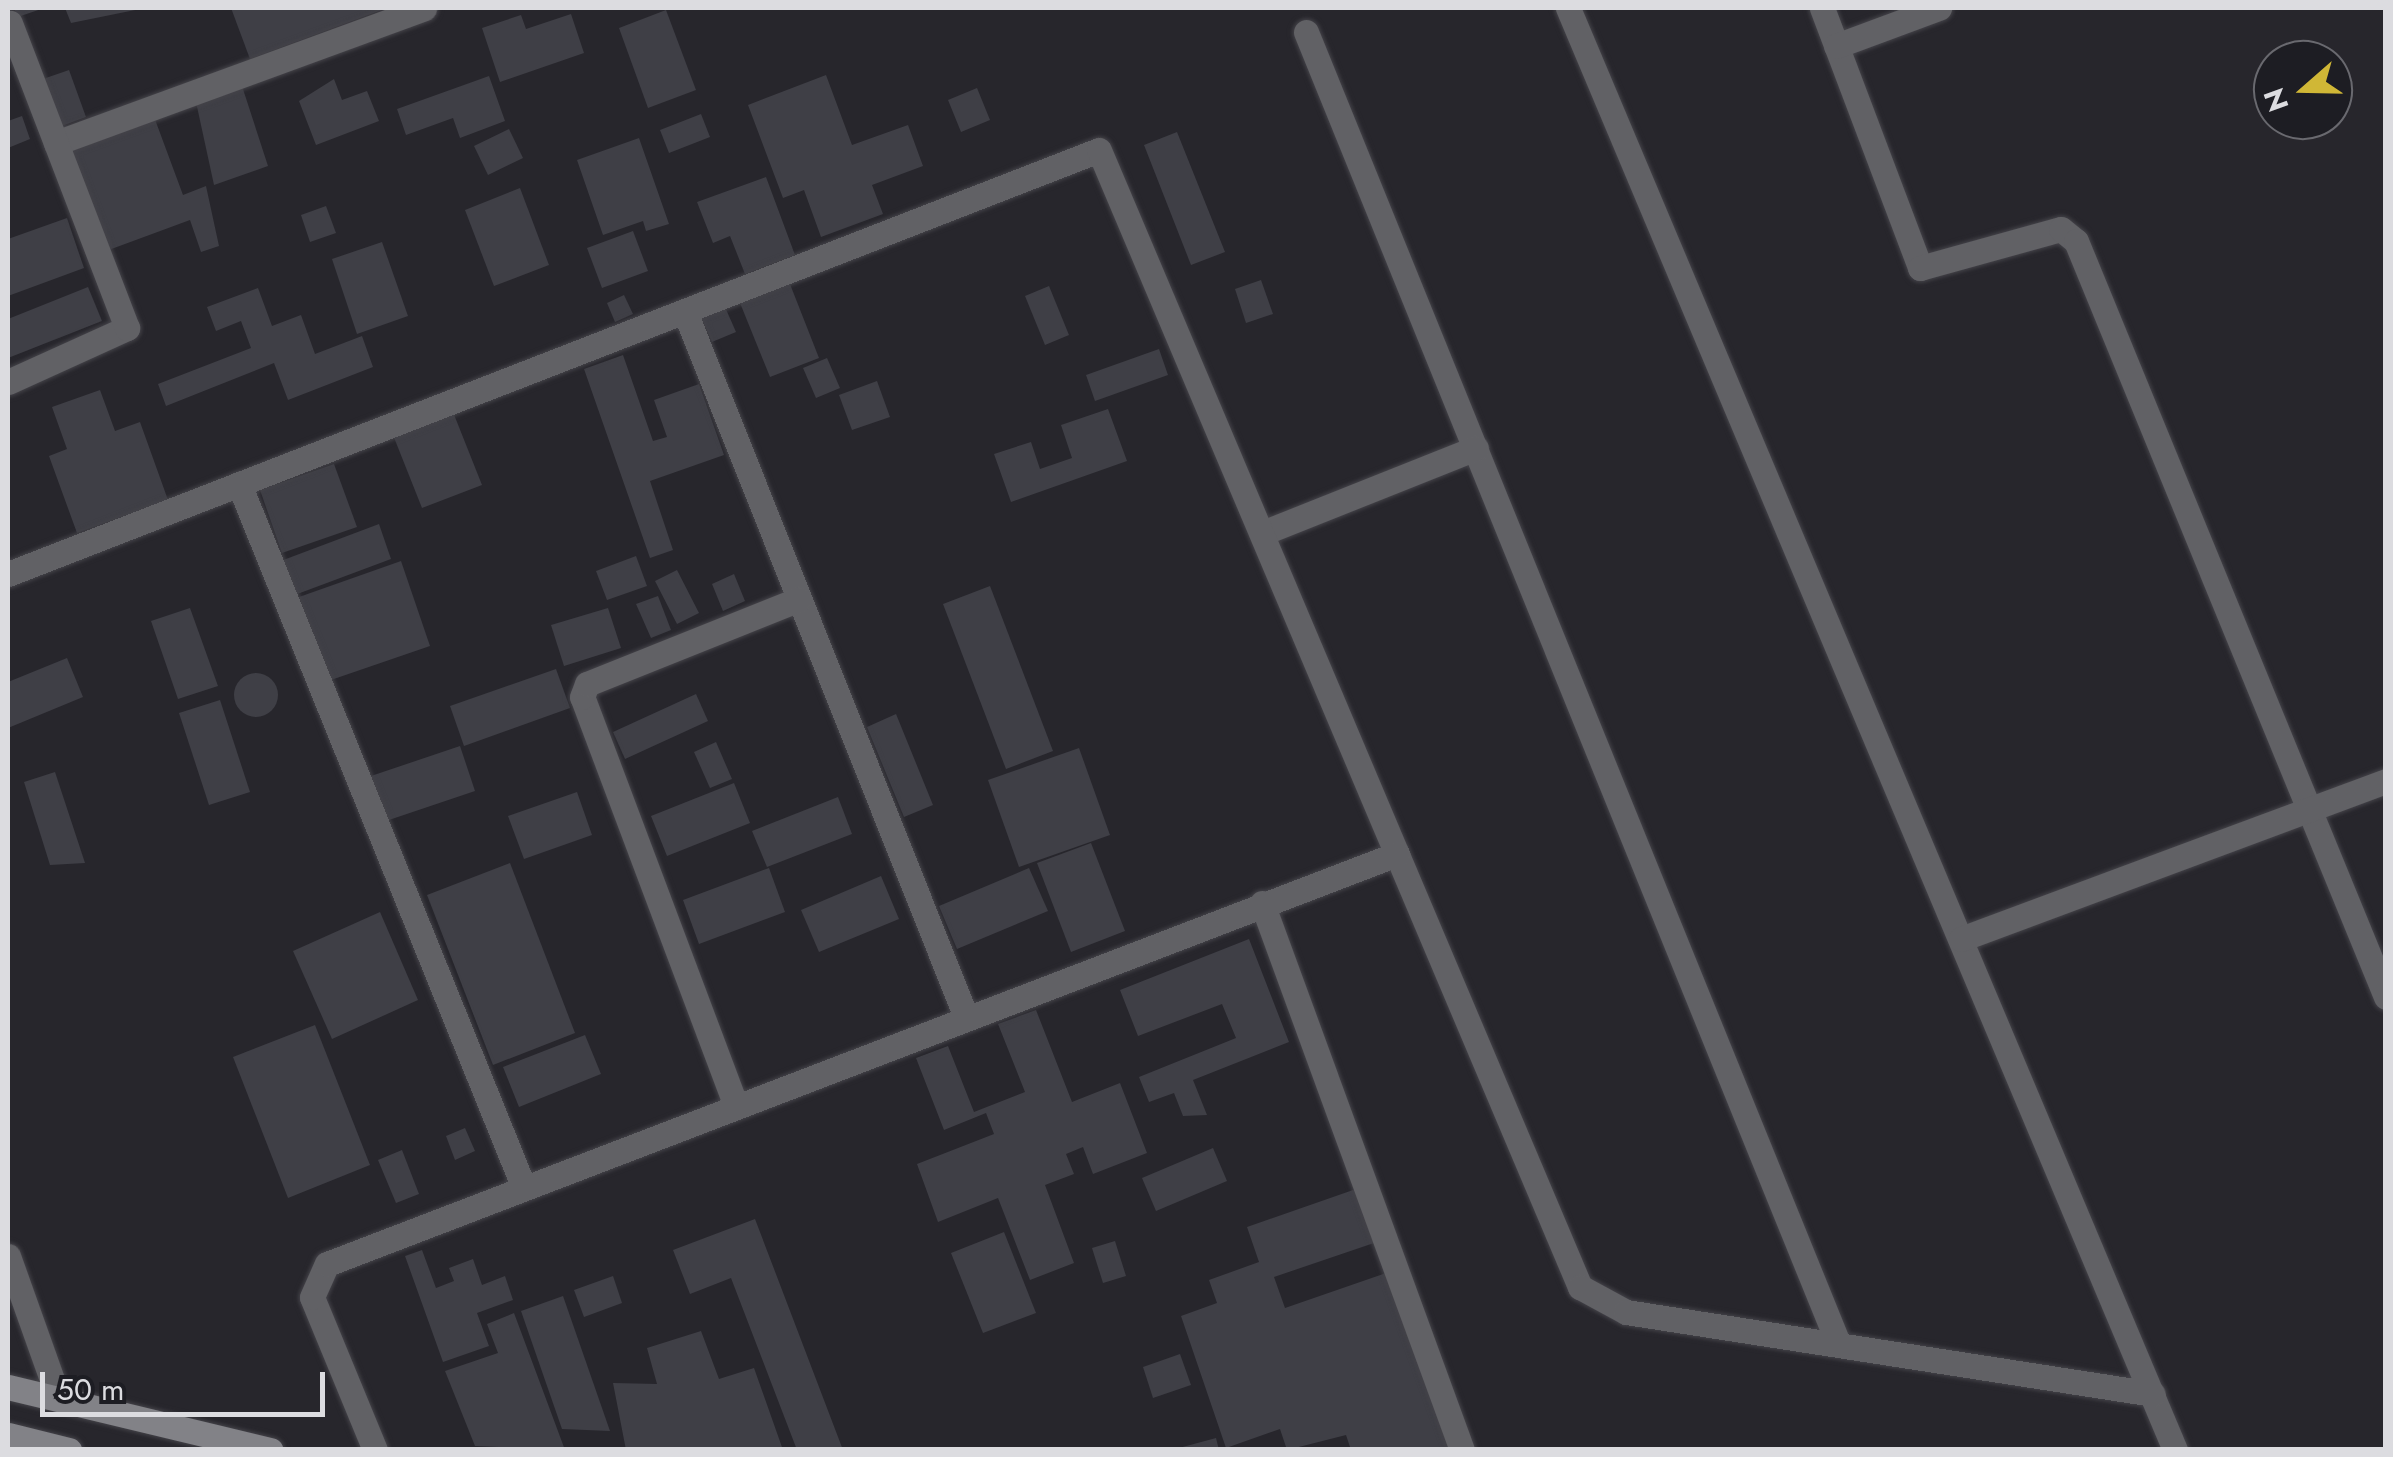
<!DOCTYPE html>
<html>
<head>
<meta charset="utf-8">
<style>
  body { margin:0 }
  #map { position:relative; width:2393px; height:1457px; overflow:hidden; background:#27262c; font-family:Jost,sans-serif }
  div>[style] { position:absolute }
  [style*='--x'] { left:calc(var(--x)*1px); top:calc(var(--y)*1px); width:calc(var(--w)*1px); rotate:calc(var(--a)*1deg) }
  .building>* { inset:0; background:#3f3f46 }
  .round { border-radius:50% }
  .roads { filter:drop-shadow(0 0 2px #444349) drop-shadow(0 0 2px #444349) }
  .street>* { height:25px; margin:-12.5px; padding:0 12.5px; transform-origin:12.5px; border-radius:12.5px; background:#616165 }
  .secondary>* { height:25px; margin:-12.5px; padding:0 12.5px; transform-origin:12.5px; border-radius:12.5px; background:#828287 }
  span { translate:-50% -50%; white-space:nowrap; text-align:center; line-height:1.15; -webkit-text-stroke:10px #1d1d23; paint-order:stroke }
  .frame { position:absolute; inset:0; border:10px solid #dcdce0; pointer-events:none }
  .north { position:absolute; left:2253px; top:40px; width:100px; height:100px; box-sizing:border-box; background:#1d1d23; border:2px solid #69696f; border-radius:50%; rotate:250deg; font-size:28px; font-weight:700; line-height:40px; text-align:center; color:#dcdce0 }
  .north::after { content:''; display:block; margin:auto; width:35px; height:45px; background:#d0b736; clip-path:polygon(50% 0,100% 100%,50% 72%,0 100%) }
  .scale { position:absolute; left:40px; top:1372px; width:285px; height:45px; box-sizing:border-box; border:5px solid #dcdce0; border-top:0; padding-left:12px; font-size:30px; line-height:35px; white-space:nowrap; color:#dcdce0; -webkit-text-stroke:8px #1d1d23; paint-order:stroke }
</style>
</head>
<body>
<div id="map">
  <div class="building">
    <div style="clip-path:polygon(14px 8px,44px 8px,18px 17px)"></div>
    <div style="clip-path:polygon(65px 8px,145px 8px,71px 23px)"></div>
    <div style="clip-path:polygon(231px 8px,387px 8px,250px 59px)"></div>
    <div style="clip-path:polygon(666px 10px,696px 90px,648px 108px,619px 28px)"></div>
    <div style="clip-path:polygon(571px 14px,584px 53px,500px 82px,482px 28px,521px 15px,526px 29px)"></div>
    <div style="clip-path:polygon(69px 70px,86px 117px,59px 127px,43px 79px)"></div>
    <div style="clip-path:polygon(826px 75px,852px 145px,908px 125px,923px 166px,872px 185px,883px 214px,821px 237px,804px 190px,783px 198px,748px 105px)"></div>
    <div style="clip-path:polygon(489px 76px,505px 121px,460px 138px,453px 118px,406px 135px,397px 109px)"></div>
    <div style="clip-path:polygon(334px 79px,342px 100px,367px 91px,379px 121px,316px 145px,299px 101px)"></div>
    <div style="clip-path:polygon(242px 86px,268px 166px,214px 185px,196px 102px)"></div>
    <div style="clip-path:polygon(977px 88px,990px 120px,961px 132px,948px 100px)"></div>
    <div style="clip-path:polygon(153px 114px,183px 195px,206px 186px,219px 246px,201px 252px,190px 220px,106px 251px,67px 146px)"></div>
    <div style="clip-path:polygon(701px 114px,710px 137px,669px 153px,660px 130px)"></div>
    <div style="clip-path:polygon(22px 116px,30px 139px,8px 148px,8px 121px)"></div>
    <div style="clip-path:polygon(509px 129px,523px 158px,488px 175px,474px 146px)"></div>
    <div style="clip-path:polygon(1177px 132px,1225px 252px,1191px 265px,1144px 145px)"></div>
    <div style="clip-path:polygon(639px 138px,669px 224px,646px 231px,643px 221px,603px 235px,577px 160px)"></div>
    <div style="clip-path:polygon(766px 177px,795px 255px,745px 274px,730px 236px,713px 243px,697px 202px)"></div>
    <div style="clip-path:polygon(520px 188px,549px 265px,494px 286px,465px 210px)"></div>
    <div style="clip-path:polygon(326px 206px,336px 233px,310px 242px,301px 215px)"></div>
    <div style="clip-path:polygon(67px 218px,84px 268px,8px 296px,8px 239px)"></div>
    <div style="clip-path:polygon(633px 231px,648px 271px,602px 288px,587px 248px)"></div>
    <div style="clip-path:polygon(382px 242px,408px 316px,357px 334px,332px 259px)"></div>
    <div style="clip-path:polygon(788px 279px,819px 358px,770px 377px,738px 298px)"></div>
    <div style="clip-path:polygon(1261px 280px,1273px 314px,1246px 323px,1235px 289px)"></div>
    <div style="clip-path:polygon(1049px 286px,1069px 335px,1045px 345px,1025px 296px)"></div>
    <div style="clip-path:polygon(88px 287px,102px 321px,8px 358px,8px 319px)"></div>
    <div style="clip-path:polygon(258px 288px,272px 326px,301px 315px,315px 354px,362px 336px,373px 367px,288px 400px,274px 363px,166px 406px,158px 384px,251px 348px,241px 321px,216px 331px,207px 307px)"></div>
    <div style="clip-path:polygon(624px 295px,633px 314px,615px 322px,607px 303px)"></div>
    <div style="clip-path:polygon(725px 307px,736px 332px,712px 342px,701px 317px)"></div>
    <div style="clip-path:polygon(1159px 349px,1168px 375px,1095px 401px,1086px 375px)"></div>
    <div style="clip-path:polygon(623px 355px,653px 441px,667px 437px,654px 400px,699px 384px,724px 455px,650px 481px,673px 550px,650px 558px,584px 369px)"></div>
    <div style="clip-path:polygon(827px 358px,840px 388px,816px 398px,803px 368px)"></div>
    <div style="clip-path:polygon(877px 381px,890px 417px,852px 430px,839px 395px)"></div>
    <div style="clip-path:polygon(100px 390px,115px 431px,140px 422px,168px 500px,77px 533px,49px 456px,67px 449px,52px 407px)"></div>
    <div style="clip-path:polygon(1108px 409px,1127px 461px,1011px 502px,994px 454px,1031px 442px,1040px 469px,1072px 458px,1061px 425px)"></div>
    <div style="clip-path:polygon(453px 412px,482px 485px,422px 508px,393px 435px)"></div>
    <div style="clip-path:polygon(334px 464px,357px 527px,282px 553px,260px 490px)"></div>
    <div style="clip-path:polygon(379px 524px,391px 559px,292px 596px,278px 562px)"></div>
    <div style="clip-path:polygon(636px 556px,647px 586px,607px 600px,596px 571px)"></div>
    <div style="clip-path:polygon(401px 561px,430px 646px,328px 681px,299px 597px)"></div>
    <div style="clip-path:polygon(677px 570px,699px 613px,677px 624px,655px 581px)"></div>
    <div style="clip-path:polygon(734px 574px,745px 601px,723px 611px,712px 584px)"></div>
    <div style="clip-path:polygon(990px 586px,1053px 751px,1006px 769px,943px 604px)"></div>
    <div style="clip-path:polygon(658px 596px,671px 630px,651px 638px,636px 604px)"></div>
    <div style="clip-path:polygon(190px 608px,218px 686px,178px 699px,151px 621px)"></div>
    <div style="clip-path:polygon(608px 608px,621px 648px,564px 666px,551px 625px)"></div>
    <div style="clip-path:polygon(67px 658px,83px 697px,8px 728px,8px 682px)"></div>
    <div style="clip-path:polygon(556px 669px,570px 708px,464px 746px,450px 706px)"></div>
    <div class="round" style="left:234px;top:673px;width:44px;height:44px"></div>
    <div style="clip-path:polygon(696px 694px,708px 721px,625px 759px,613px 732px)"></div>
    <div style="clip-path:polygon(220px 700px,250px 792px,209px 805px,179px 713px)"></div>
    <div style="clip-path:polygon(896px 714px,933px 805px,904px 817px,867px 727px)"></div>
    <div style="clip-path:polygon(716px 742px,732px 779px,710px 788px,694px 752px)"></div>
    <div style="clip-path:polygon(460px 746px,475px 791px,386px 821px,371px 776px)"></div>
    <div style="clip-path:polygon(1079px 748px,1110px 835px,1019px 867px,988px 780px)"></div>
    <div style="clip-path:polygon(55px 772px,85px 863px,50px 865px,24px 782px)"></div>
    <div style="clip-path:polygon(734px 783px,750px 823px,667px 856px,651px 816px)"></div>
    <div style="clip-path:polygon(577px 792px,592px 835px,524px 859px,508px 816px)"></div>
    <div style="clip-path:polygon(838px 797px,852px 834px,767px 867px,752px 831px)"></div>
    <div style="clip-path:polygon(1091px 843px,1125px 931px,1071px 952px,1037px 863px)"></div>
    <div style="clip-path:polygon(510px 863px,575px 1033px,493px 1065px,427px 895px)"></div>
    <div style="clip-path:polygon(769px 868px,785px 912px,699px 944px,683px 900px)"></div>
    <div style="clip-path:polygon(1029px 868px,1048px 911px,957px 949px,939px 906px)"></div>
    <div style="clip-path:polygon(881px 876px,899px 919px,819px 952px,801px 910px)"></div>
    <div style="clip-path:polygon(380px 912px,418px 1000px,332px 1039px,293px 951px)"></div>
    <div style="clip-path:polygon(1249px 939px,1289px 1042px,1193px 1080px,1207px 1115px,1183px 1116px,1174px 1093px,1149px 1102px,1139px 1077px,1236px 1038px,1222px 1004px,1138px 1036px,1120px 990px)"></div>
    <div style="clip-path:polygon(1036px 1010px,1072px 1102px,1120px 1083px,1147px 1153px,1093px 1174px,1083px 1147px,1066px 1154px,1074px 1174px,1045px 1185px,1074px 1263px,1030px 1280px,998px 1198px,938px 1222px,917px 1164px,994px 1134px,986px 1113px,944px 1130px,916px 1058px,948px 1046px,974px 1112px,1025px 1092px,998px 1024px)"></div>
    <div style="clip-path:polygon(315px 1025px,370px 1165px,288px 1198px,233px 1057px)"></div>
    <div style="clip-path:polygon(585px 1035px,601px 1074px,519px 1107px,503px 1067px)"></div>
    <div style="clip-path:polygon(465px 1128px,475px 1151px,455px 1160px,446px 1136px)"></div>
    <div style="clip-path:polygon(1213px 1148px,1227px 1181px,1156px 1211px,1142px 1178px)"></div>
    <div style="clip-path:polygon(402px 1150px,419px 1194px,396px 1203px,378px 1160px)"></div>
    <div style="clip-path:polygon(1356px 1189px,1374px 1243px,1274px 1277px,1285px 1308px,1389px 1272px,1450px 1450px,1351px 1450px,1346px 1435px,1287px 1450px,1280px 1429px,1226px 1448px,1181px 1316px,1217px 1303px,1209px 1280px,1259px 1262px,1247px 1227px)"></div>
    <div style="clip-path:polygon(755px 1219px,843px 1450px,797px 1450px,731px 1278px,690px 1294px,673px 1250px)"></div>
    <div style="clip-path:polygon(1004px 1232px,1036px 1313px,983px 1333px,951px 1253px)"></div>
    <div style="clip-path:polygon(1115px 1241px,1126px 1276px,1103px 1283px,1092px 1248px)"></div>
    <div style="clip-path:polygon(422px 1250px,436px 1288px,454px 1281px,449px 1268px,473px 1259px,482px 1285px,505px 1276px,513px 1300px,477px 1313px,489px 1346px,443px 1362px,405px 1256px)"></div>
    <div style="clip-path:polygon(613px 1276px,622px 1303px,584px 1317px,574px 1290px)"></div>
    <div style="clip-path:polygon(563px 1296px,610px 1431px,562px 1429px,521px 1311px)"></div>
    <div style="clip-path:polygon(514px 1313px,565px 1450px,475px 1446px,445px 1371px,498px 1353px,487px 1324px)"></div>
    <div style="clip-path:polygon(701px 1331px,719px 1379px,754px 1368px,783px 1450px,626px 1450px,613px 1383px,657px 1384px,647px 1348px)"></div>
    <div style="clip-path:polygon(1180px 1354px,1191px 1385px,1153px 1398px,1143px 1367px)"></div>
    <div style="clip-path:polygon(1216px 1438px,1219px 1450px,1180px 1450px,1179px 1448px)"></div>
  </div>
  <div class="roads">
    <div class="street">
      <div style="--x:1568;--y:8;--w:1565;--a:67.17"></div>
      <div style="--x:1822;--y:8;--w:278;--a:69.3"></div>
      <div style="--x:1920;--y:268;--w:146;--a:-15.5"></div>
      <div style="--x:2061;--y:229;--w:19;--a:39"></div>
      <div style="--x:2076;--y:241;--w:817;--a:67.7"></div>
      <div style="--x:1306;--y:32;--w:1417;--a:67.91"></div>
      <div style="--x:1836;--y:46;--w:110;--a:-20.3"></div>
      <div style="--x:56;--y:143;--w:392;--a:-20.1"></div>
      <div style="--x:685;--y:312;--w:759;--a:68.27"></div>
      <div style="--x:8;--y:382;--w:131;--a:-24.4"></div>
      <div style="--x:127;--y:328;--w:327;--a:-111"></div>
      <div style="--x:239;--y:484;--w:760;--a:67.96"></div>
      <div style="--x:1265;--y:532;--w:227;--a:-21.7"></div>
      <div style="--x:8;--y:574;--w:1170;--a:-21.24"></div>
      <div style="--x:1099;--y:150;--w:1235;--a:67.07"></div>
      <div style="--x:1580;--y:1287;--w:52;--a:28.5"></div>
      <div style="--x:1626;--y:1312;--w:533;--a:8.84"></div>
      <div style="--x:1262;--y:903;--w:582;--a:69.92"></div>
      <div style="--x:1961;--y:939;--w:453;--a:-20.4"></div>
      <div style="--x:736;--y:1106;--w:437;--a:-110.6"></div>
      <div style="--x:582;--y:697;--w:14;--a:-69"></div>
      <div style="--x:587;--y:684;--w:228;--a:-21.8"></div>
      <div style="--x:8;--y:1256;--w:152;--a:70.4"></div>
      <div style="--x:375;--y:1450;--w:165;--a:-112.4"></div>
      <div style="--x:312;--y:1297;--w:36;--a:-66"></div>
      <div style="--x:327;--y:1264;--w:1146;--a:-20.97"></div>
    </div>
    <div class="secondary">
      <div style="--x:8;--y:1387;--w:270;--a:13.5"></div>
      <div style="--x:8;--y:1435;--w:63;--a:13.8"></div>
    </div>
  </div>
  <div class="frame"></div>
  <div class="north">N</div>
  <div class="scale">50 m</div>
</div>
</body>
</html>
